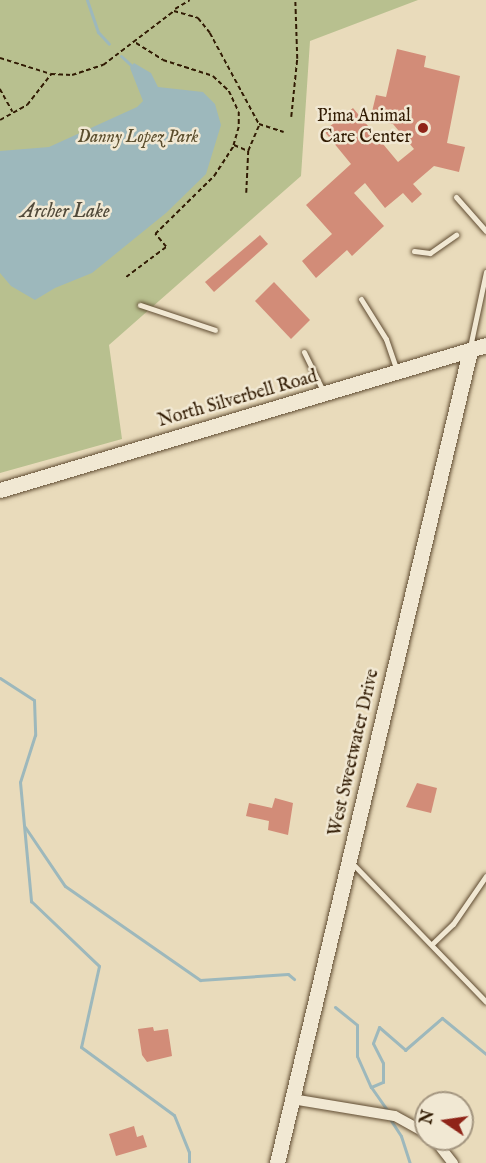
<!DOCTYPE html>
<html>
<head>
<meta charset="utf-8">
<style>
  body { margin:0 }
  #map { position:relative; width:486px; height:1163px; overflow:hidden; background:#e9dbbb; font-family:"IM FELL English",serif }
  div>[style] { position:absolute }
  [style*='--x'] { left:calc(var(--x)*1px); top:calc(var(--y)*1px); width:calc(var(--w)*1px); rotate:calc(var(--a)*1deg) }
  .green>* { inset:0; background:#b8c08f }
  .water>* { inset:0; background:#9db8bc }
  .stream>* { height:3px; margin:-1.5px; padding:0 1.5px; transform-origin:1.5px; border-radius:1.5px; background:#9db8bc }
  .building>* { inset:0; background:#d28c78 }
  .path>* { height:1.5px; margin-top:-0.75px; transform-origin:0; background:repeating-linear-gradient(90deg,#311b03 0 4.5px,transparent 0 7.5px) }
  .roads { filter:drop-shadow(0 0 2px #5f4b31) drop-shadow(0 0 2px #5f4b31) }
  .lane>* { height:5px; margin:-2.5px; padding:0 2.5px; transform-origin:2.5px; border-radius:2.5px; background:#f1e8d3 }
  .street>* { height:10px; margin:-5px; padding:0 5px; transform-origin:5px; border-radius:5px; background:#f1e8d3 }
  .secondary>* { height:15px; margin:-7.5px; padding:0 7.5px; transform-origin:7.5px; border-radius:7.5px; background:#f1e8d3 }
  .dots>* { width:16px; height:16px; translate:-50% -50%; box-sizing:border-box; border:3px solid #f1e8d3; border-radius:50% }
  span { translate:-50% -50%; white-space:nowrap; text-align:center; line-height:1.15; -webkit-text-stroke:5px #f1e8d3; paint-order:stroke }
  .poi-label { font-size:18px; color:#311b03 }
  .right { translate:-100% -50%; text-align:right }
  .park-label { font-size:18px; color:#5a4d2d; font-style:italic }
  .street-label { font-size:18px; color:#311b03 }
  .water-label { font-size:20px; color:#514a3a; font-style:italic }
  .north { position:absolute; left:414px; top:1091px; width:60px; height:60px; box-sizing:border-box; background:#f1e8d3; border:2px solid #a49680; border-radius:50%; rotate:283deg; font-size:16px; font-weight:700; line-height:24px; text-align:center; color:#311b03 }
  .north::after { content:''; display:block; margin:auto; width:21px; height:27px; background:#8f2418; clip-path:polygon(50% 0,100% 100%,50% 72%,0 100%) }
</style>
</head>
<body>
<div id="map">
  <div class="green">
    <div style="clip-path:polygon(0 0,418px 0,310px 41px,301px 176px,109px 345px,122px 439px,0 473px)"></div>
  </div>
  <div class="water">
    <div style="clip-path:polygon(134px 63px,151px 73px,158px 87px,203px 92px,215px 104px,221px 125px,206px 174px,166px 213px,92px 273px,55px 288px,35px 300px,11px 286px,0 273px,0 151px,49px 147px,137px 107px,143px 101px,130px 68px)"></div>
  </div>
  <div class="stream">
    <div style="--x:87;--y:0;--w:34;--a:71"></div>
    <div style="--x:98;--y:32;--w:16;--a:47"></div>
    <div style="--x:121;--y:56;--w:15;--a:42"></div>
    <div style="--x:0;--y:678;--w:40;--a:32.9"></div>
    <div style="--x:34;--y:700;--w:35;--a:88"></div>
    <div style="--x:35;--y:735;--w:49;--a:107.7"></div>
    <div style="--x:20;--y:782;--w:120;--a:84.7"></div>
    <div style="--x:31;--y:901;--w:94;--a:43.7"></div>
    <div style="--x:99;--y:966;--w:83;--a:102.5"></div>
    <div style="--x:81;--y:1047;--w:115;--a:36.2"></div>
    <div style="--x:174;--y:1115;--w:40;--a:68"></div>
    <div style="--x:189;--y:1152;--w:11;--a:90"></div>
    <div style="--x:25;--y:827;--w:71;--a:55.9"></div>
    <div style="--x:65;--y:886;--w:165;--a:34.8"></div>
    <div style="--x:200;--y:980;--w:88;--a:-3.9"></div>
    <div style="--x:288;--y:974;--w:8;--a:40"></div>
    <div style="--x:335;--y:1007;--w:28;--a:39"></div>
    <div style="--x:357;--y:1025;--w:31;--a:90"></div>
    <div style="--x:357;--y:1056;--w:34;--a:66"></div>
    <div style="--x:371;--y:1087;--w:13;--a:-23"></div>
    <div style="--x:383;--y:1082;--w:19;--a:-90"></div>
    <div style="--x:383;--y:1063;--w:22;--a:-117"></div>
    <div style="--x:373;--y:1043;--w:17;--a:-69"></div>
    <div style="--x:379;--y:1027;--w:35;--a:41"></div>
    <div style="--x:405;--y:1050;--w:49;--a:-40.9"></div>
    <div style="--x:442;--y:1018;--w:57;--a:39.3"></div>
    <div style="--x:371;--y:1087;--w:32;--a:55"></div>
    <div style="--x:390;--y:1119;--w:20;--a:57"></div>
    <div style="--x:401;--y:1136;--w:28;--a:72"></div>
  </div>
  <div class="building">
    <div style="clip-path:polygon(397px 49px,426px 56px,424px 67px,460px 76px,447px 143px,465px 147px,459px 172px,434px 166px,413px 184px,422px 194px,412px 203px,403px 193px,385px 208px,365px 183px,354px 193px,384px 226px,352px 256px,347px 250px,316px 278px,302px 261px,332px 234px,306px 205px,351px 164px,324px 131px,353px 108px,398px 162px,414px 149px,393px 124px,370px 120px,376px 95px,386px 97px)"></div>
    <div style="clip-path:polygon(260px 235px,268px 244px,214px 292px,205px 282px)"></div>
    <div style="clip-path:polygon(274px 282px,310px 320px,291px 339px,255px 301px)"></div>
    <div style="clip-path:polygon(417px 783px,437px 788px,431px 813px,406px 807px)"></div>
    <div style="clip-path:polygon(275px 798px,293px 803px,288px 835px,268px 830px,269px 821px,246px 816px,249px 803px,272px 808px)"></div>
    <div style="clip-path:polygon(153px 1027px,154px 1031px,168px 1029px,172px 1056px,147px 1062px,142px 1055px,138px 1029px)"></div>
    <div style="clip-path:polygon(134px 1126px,137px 1137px,143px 1135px,147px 1147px,116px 1156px,109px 1134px)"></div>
  </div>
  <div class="path">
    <div style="--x:175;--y:9;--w:17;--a:-31"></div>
    <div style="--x:136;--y:43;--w:32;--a:32"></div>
    <div style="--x:163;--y:60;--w:52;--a:17.7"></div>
    <div style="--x:213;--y:76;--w:22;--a:43"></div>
    <div style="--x:229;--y:91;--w:23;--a:65"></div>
    <div style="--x:239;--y:112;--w:15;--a:90"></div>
    <div style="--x:239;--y:127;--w:19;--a:106"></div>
    <div style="--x:0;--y:58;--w:53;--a:17.4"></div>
    <div style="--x:0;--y:89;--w:26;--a:61"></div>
    <div style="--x:291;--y:117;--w:58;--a:-84.1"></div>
    <div style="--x:297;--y:59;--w:59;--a:-91.9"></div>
    <div style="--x:0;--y:120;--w:31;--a:-29"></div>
    <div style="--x:27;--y:105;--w:39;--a:-52"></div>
    <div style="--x:51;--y:74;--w:21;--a:3"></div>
    <div style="--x:72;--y:75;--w:33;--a:-18"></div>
    <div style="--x:103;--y:65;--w:89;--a:-37.3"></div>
    <div style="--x:174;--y:11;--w:25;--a:16"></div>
    <div style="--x:198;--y:18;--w:19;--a:51"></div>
    <div style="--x:210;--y:33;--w:103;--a:61.7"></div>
    <div style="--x:259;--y:124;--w:26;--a:18"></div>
    <div style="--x:246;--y:193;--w:42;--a:-87.3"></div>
    <div style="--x:248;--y:151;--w:28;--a:-67"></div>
    <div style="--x:126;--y:277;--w:50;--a:-36.9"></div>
    <div style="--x:166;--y:247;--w:17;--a:-130"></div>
    <div style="--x:155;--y:234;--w:83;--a:-44.5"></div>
    <div style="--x:214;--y:176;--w:37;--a:-57"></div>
    <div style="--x:234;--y:145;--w:15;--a:23"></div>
  </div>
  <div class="roads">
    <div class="lane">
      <div style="--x:456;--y:197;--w:45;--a:48.6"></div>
      <div style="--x:414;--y:251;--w:16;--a:7"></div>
      <div style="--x:430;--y:253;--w:32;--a:-35"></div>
      <div style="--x:361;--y:299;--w:47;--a:58"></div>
      <div style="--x:386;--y:339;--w:34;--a:71"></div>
      <div style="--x:140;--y:305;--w:79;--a:18.4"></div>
      <div style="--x:470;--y:347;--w:77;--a:-78"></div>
      <div style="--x:304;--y:352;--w:43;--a:64"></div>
      <div style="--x:351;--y:862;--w:194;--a:46"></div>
      <div style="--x:432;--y:944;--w:29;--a:-44"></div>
      <div style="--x:453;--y:924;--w:58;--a:-55.5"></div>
    </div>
    <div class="street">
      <div style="--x:292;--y:1099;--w:104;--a:9.4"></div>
      <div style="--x:395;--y:1116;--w:35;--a:29"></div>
      <div style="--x:434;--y:1139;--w:31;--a:52"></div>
    </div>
    <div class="secondary">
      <div style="--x:0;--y:490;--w:507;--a:-16.61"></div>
      <div style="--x:277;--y:1163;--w:835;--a:-76.63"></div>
    </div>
  </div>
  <div class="dots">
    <div style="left:423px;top:128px;background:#8f2418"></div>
  </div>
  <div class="poi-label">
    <span class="right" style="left:411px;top:128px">Pima Animal<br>Care Center</span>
  </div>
  <div class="park-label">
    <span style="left:138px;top:138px">Danny Lopez Park</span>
  </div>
  <div class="street-label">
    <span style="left:238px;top:400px;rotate:-16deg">North Silverbell Road</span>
    <span style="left:355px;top:753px;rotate:-77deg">West Sweetwater Drive</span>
  </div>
  <div class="water-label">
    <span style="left:65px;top:211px">Archer Lake</span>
  </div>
  <div class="north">N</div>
</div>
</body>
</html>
